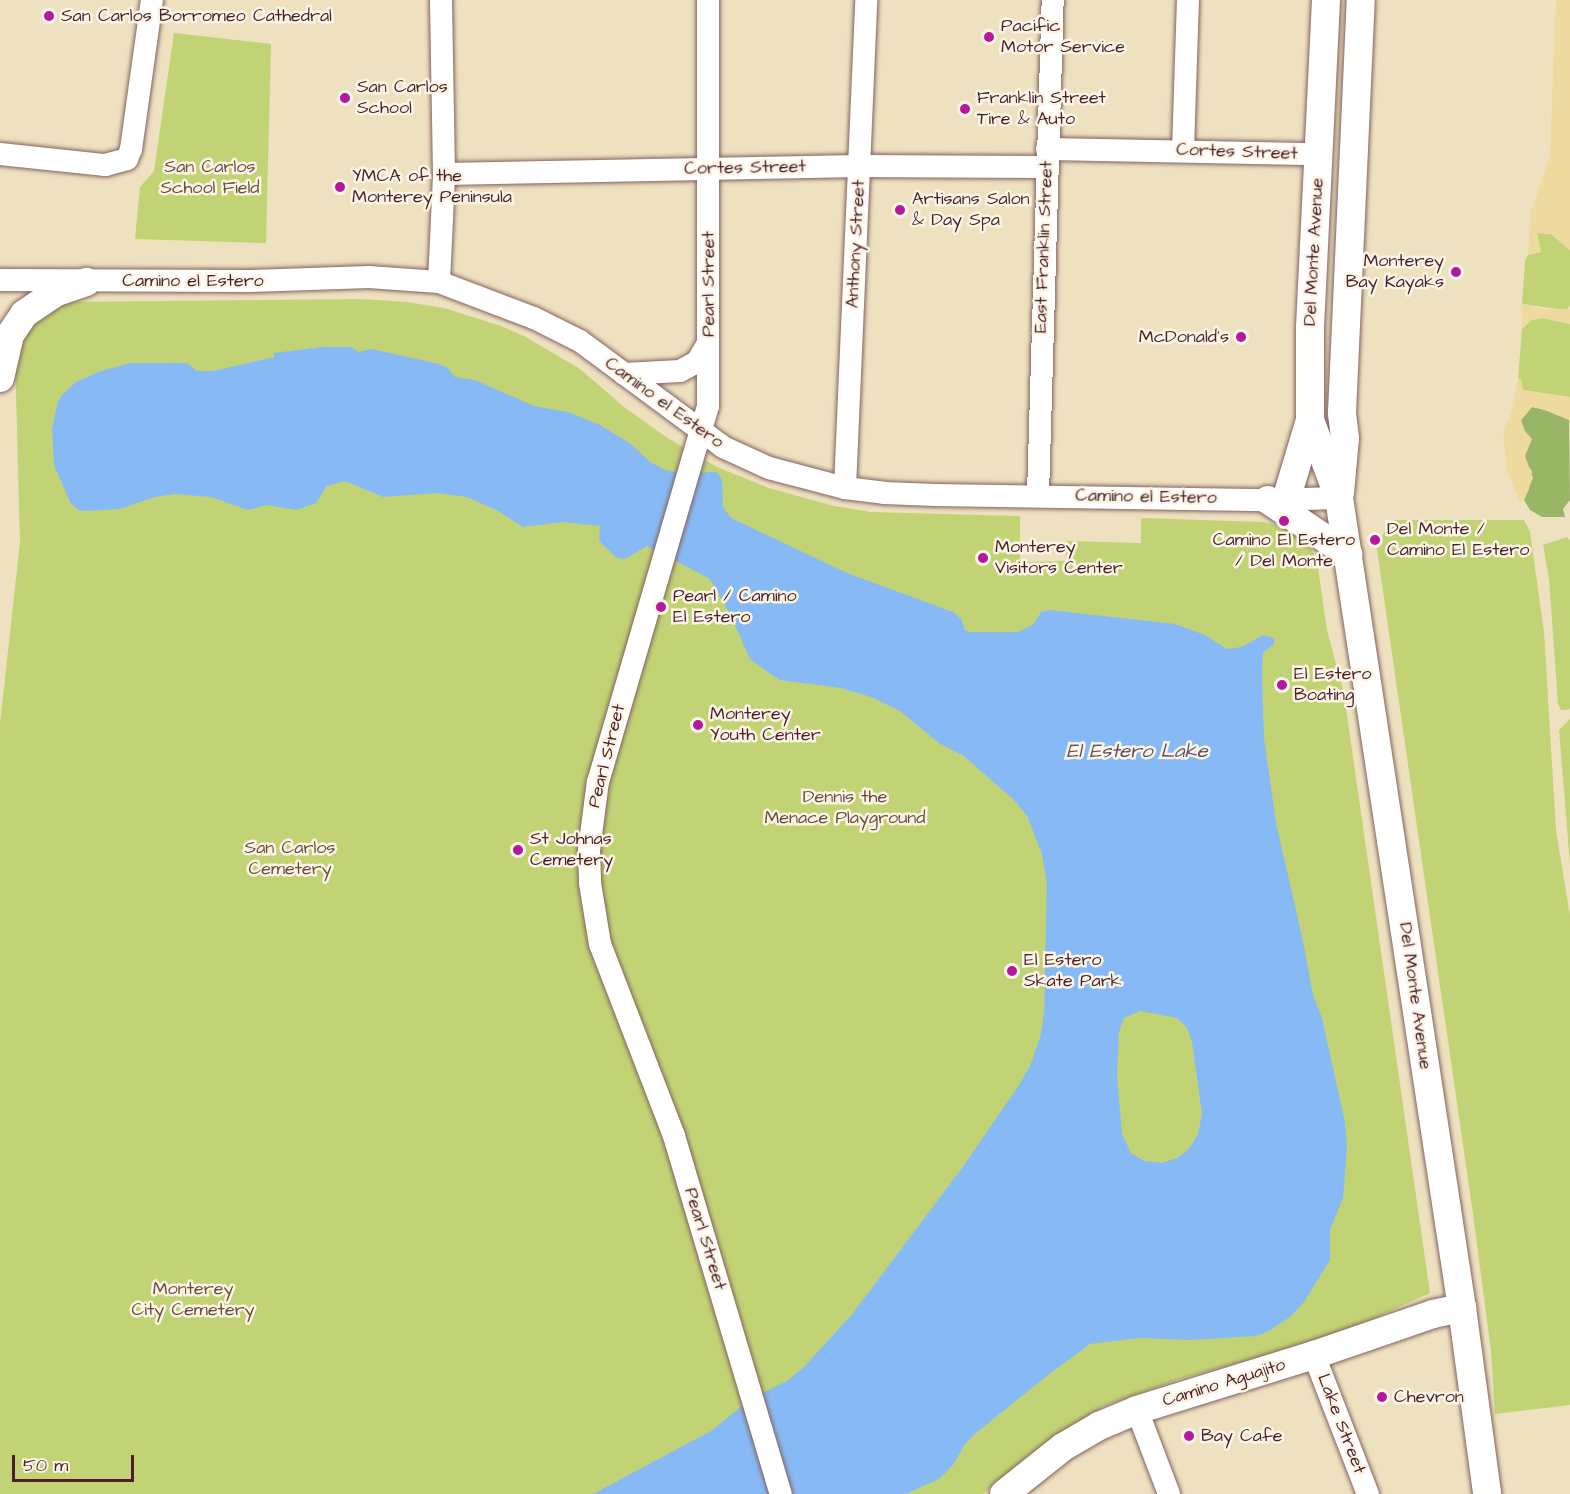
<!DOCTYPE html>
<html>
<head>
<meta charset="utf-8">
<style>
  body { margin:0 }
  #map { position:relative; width:1570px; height:1494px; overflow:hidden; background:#eee1c0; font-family:"Architects Daughter",sans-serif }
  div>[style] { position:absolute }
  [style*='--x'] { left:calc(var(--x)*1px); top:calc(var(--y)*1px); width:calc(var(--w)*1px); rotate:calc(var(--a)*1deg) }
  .green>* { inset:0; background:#c2d375 }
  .forest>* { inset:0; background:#99b566 }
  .sand>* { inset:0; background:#eeda9e }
  .water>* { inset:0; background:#87baf5 }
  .roads { filter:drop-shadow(0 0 2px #83635f) drop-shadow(0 0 2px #83635f) }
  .minor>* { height:22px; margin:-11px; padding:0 11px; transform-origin:11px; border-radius:11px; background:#fff }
  .major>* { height:28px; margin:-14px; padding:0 14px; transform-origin:14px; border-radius:14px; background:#fff }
  .dots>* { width:16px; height:16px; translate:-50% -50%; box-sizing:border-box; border:3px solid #fcf5e5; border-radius:50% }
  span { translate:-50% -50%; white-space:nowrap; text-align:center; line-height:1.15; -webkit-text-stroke:5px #fcf5e5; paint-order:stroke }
  .poi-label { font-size:18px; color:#4a1f2b }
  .left { translate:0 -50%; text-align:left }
  .right { translate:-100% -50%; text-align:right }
  .street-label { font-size:18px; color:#4a1f2b }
  .park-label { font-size:18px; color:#684c3e }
  .water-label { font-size:20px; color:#5c4e68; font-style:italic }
  .scale { position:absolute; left:12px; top:1455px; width:122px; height:27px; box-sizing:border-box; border:3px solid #4a1f2b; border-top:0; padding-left:8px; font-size:18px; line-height:21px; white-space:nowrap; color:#4a1f2b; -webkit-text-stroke:4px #fcf5e5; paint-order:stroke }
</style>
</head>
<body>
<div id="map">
  <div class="green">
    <div style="clip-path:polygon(174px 33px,271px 44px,266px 243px,135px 239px,140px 187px,154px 171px)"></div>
    <div style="clip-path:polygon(1537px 233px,1551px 234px,1570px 250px,1570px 306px,1566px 310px,1522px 304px,1525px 261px,1528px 255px,1541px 252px)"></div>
    <div style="clip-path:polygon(361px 299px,407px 302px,444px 308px,501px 326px,524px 336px,580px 369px,624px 407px,669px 439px,717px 467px,769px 488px,834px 506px,871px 512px,1020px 516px,1020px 562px,1066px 561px,1066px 541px,1141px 543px,1141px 518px,1263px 522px,1289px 528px,1308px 542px,1317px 561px,1327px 630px,1344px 694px,1430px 1293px,1368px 1321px,1308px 1343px,1177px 1380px,1104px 1406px,1045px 1442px,983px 1494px,0 1494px,0 724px,20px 542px,15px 356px,28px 324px,65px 302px)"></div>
    <div style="clip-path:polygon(1543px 318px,1570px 324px,1570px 397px,1523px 390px,1521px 380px,1518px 378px,1522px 329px,1531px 320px)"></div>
    <div style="clip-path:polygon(1394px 520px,1524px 520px,1530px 532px,1544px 632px,1556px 830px,1570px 916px,1570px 1405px,1495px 1414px,1491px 1352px,1473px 1214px,1376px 543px)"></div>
    <div style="clip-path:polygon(1567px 537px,1570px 540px,1570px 709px,1566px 710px,1561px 710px,1558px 704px,1549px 579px,1543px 545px)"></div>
    <div style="clip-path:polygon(1570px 719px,1570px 864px,1559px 730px)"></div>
  </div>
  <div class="forest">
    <div style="clip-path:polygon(1532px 407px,1557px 413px,1569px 420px,1570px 500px,1563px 509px,1565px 517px,1542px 517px,1530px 510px,1524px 500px,1529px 489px,1532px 471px,1525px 462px,1526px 435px,1521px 420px)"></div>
  </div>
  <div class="sand">
    <div style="clip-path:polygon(1556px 0,1570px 0,1570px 250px,1551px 234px,1537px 233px,1541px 252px,1528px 255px,1531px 213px,1550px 155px)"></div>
    <div style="clip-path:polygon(1522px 304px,1542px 309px,1570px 309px,1570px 324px,1543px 318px,1531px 320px,1522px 329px)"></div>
    <div style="clip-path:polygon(1518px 378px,1521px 380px,1523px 390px,1570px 397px,1570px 433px,1569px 420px,1542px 409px,1532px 407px,1521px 420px,1523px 429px,1532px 439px,1525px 456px,1533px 478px,1524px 500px,1519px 501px,1507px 469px,1503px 431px,1513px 409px)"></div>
  </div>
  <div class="water">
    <div style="clip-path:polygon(evenodd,322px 347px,351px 347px,358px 352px,372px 349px,439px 364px,448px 368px,455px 377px,475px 380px,534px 406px,568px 412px,600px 425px,631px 444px,650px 462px,665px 470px,680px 473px,717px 472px,722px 480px,723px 507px,731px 518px,847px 573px,953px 612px,961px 619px,965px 630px,969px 632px,1018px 632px,1034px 624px,1041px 612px,1049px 610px,1175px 624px,1205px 635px,1227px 649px,1242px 647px,1263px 635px,1274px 638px,1274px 644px,1263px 653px,1262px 673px,1264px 738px,1276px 823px,1303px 941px,1313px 995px,1322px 1018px,1345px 1122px,1347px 1148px,1343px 1198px,1330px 1230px,1330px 1260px,1304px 1302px,1290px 1317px,1269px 1331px,1256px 1336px,1191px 1340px,1139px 1338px,1090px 1344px,1048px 1375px,975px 1434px,965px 1444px,953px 1465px,939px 1479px,906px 1494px,593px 1494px,711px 1431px,752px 1398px,787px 1381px,804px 1367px,853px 1313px,962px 1168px,1019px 1085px,1030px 1066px,1040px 1038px,1044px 1014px,1047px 884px,1042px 854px,1027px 816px,1015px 801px,964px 756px,939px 743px,900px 711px,871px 697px,841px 688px,779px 680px,750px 659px,730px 614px,710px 579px,647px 546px,625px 559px,617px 558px,599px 541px,600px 526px,563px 522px,523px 527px,498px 511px,467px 497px,437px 493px,383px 497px,345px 481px,327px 486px,316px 503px,296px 510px,267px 505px,248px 510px,211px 497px,176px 494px,155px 497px,120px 509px,86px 511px,78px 510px,70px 502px,54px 465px,52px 429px,57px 405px,61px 396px,76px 382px,101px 371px,131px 363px,187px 363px,197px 371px,213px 371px,274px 357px,274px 353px,322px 347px,1140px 1011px,1177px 1018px,1187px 1028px,1192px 1042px,1202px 1114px,1198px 1134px,1189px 1149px,1177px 1158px,1162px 1163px,1144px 1161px,1131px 1153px,1122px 1134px,1117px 1075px,1119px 1032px,1124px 1018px,1140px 1011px)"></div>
  </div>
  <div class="roads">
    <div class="minor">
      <div style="--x:708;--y:0;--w:406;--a:90"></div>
      <div style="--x:708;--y:406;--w:391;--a:106.3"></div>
      <div style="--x:598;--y:781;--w:70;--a:97.4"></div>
      <div style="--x:589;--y:850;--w:33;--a:88"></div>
      <div style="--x:590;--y:883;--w:62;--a:80.7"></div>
      <div style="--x:600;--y:944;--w:206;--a:68.9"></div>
      <div style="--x:674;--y:1136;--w:374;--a:73.4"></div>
      <div style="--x:1047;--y:149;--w:272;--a:1.1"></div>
      <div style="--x:1183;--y:150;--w:150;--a:-88.1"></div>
      <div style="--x:0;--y:154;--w:106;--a:6"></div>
      <div style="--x:105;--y:165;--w:23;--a:-15"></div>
      <div style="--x:127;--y:159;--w:11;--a:-68"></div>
      <div style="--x:131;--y:149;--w:150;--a:-82"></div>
      <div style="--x:444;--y:174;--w:416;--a:-1.1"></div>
      <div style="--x:860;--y:166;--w:186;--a:0.3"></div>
      <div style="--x:0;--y:280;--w:251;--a:0.2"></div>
      <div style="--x:251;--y:281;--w:118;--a:-1.9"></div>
      <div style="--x:369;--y:277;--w:70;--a:4.1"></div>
      <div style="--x:439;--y:282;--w:102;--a:20.8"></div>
      <div style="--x:534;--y:318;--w:51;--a:26.6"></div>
      <div style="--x:580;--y:341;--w:178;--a:36.5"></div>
      <div style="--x:723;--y:447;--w:51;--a:24.5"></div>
      <div style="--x:769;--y:468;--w:79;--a:14.7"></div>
      <div style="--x:845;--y:488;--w:39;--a:7"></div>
      <div style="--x:884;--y:493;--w:51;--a:2.2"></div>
      <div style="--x:935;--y:495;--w:333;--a:0.9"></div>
      <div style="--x:1268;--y:500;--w:71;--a:-1.6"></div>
      <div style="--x:439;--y:282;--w:108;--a:-87.3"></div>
      <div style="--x:444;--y:174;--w:174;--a:-91"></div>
      <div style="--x:624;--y:374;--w:56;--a:-3.1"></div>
      <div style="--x:680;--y:371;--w:19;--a:-28"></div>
      <div style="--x:697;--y:362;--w:22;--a:-60"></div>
      <div style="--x:845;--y:488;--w:488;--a:-87.5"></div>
      <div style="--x:1038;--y:495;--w:495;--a:-88.3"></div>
      <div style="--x:1314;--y:1355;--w:149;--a:68.8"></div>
      <div style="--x:1137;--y:1410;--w:90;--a:69.1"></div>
    </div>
    <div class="major">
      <div style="--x:1326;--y:0;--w:329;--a:92.8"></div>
      <div style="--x:1310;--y:329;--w:91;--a:90"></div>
      <div style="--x:1310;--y:420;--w:83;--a:69.6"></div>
      <div style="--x:1339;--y:498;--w:819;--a:81.37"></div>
      <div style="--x:1462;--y:1308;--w:188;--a:82.3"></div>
      <div style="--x:0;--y:378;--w:44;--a:-76.9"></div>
      <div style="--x:10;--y:335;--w:25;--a:-56"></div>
      <div style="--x:24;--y:314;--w:40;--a:-34"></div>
      <div style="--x:57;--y:292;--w:31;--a:-19"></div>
      <div style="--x:1340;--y:493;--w:55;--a:-84.8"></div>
      <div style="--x:1345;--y:438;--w:25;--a:-97"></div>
      <div style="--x:1342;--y:413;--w:413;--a:-87.4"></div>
      <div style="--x:1268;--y:500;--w:97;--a:34"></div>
      <div style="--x:1286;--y:500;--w:84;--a:-73.3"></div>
      <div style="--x:1004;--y:1494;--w:75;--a:-38.5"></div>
      <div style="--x:1063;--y:1447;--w:42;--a:-30.3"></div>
      <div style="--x:1099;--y:1426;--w:41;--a:-22.8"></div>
      <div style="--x:1137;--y:1410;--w:185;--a:-17.3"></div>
      <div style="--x:1314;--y:1355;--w:126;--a:-19"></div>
      <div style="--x:1433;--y:1314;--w:30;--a:-12"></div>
    </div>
  </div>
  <div class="dots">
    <div style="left:49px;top:16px;background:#b5179e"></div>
    <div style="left:989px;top:37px;background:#b5179e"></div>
    <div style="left:345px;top:98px;background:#b5179e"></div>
    <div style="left:965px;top:109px;background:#b5179e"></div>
    <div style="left:340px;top:187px;background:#b5179e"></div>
    <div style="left:900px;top:210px;background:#b5179e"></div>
    <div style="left:1456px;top:272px;background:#b5179e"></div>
    <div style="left:1241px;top:337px;background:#b5179e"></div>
    <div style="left:1284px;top:521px;background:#b5179e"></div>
    <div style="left:1375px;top:540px;background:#b5179e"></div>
    <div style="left:983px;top:558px;background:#b5179e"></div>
    <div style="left:661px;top:607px;background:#b5179e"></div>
    <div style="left:1282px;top:685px;background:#b5179e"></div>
    <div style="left:698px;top:725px;background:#b5179e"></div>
    <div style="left:518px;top:850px;background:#b5179e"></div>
    <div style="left:1012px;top:971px;background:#b5179e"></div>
    <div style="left:1382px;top:1397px;background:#b5179e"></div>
    <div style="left:1189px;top:1436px;background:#b5179e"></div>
  </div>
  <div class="poi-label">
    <span class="left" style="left:61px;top:16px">San Carlos Borromeo Cathedral</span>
    <span class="left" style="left:1001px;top:37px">Pacific<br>Motor Service</span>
    <span class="left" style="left:357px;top:98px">San Carlos<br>School</span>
    <span class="left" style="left:977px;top:109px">Franklin Street<br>Tire &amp; Auto</span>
    <span class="left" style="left:352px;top:187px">YMCA of the<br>Monterey Peninsula</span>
    <span class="left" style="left:912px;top:210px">Artisans Salon<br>&amp; Day Spa</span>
    <span class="right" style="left:1444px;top:272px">Monterey<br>Bay Kayaks</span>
    <span class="right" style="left:1229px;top:337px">McDonald's</span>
    <span class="left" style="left:1387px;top:540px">Del Monte /<br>Camino El Estero</span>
    <span style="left:1284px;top:551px">Camino El Estero<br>/ Del Monte</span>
    <span class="left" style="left:995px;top:558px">Monterey<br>Visitors Center</span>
    <span class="left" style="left:673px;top:607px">Pearl / Camino<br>El Estero</span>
    <span class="left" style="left:1294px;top:685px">El Estero<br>Boating</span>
    <span class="left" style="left:710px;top:725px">Monterey<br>Youth Center</span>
    <span class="left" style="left:530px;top:850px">St Johnas<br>Cemetery</span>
    <span class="left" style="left:1024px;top:971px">El Estero<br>Skate Park</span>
    <span class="left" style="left:1394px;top:1397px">Chevron</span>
    <span class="left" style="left:1201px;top:1436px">Bay Cafe</span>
  </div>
  <div class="street-label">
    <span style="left:1237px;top:152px;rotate:2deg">Cortes Street</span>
    <span style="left:745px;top:168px;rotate:-1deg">Cortes Street</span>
    <span style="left:856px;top:244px;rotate:-87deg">Anthony Street</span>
    <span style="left:1044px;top:247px;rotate:-88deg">East Franklin Street</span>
    <span style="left:1314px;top:252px;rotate:-87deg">Del Monte Avenue</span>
    <span style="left:193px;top:281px">Camino el Estero</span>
    <span style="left:709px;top:284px;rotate:-90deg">Pearl Street</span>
    <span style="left:664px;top:403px;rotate:36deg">Camino el Estero</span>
    <span style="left:1146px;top:497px;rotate:1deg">Camino el Estero</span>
    <span style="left:607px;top:756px;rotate:-76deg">Pearl Street</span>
    <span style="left:1415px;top:996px;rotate:82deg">Del Monte Avenue</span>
    <span style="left:705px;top:1239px;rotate:73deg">Pearl Street</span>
    <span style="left:1224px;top:1383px;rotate:-17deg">Camino Aguajito</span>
    <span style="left:1341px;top:1424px;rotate:69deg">Lake Street</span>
  </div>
  <div class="park-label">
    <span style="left:210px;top:178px">San Carlos<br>School Field</span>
    <span style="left:845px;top:808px">Dennis the<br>Menace Playground</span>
    <span style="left:290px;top:859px">San Carlos<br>Cemetery</span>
    <span style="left:193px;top:1300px">Monterey<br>City Cemetery</span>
  </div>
  <div class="water-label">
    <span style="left:1137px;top:751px">El Estero Lake</span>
  </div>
  <div class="scale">50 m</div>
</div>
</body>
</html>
